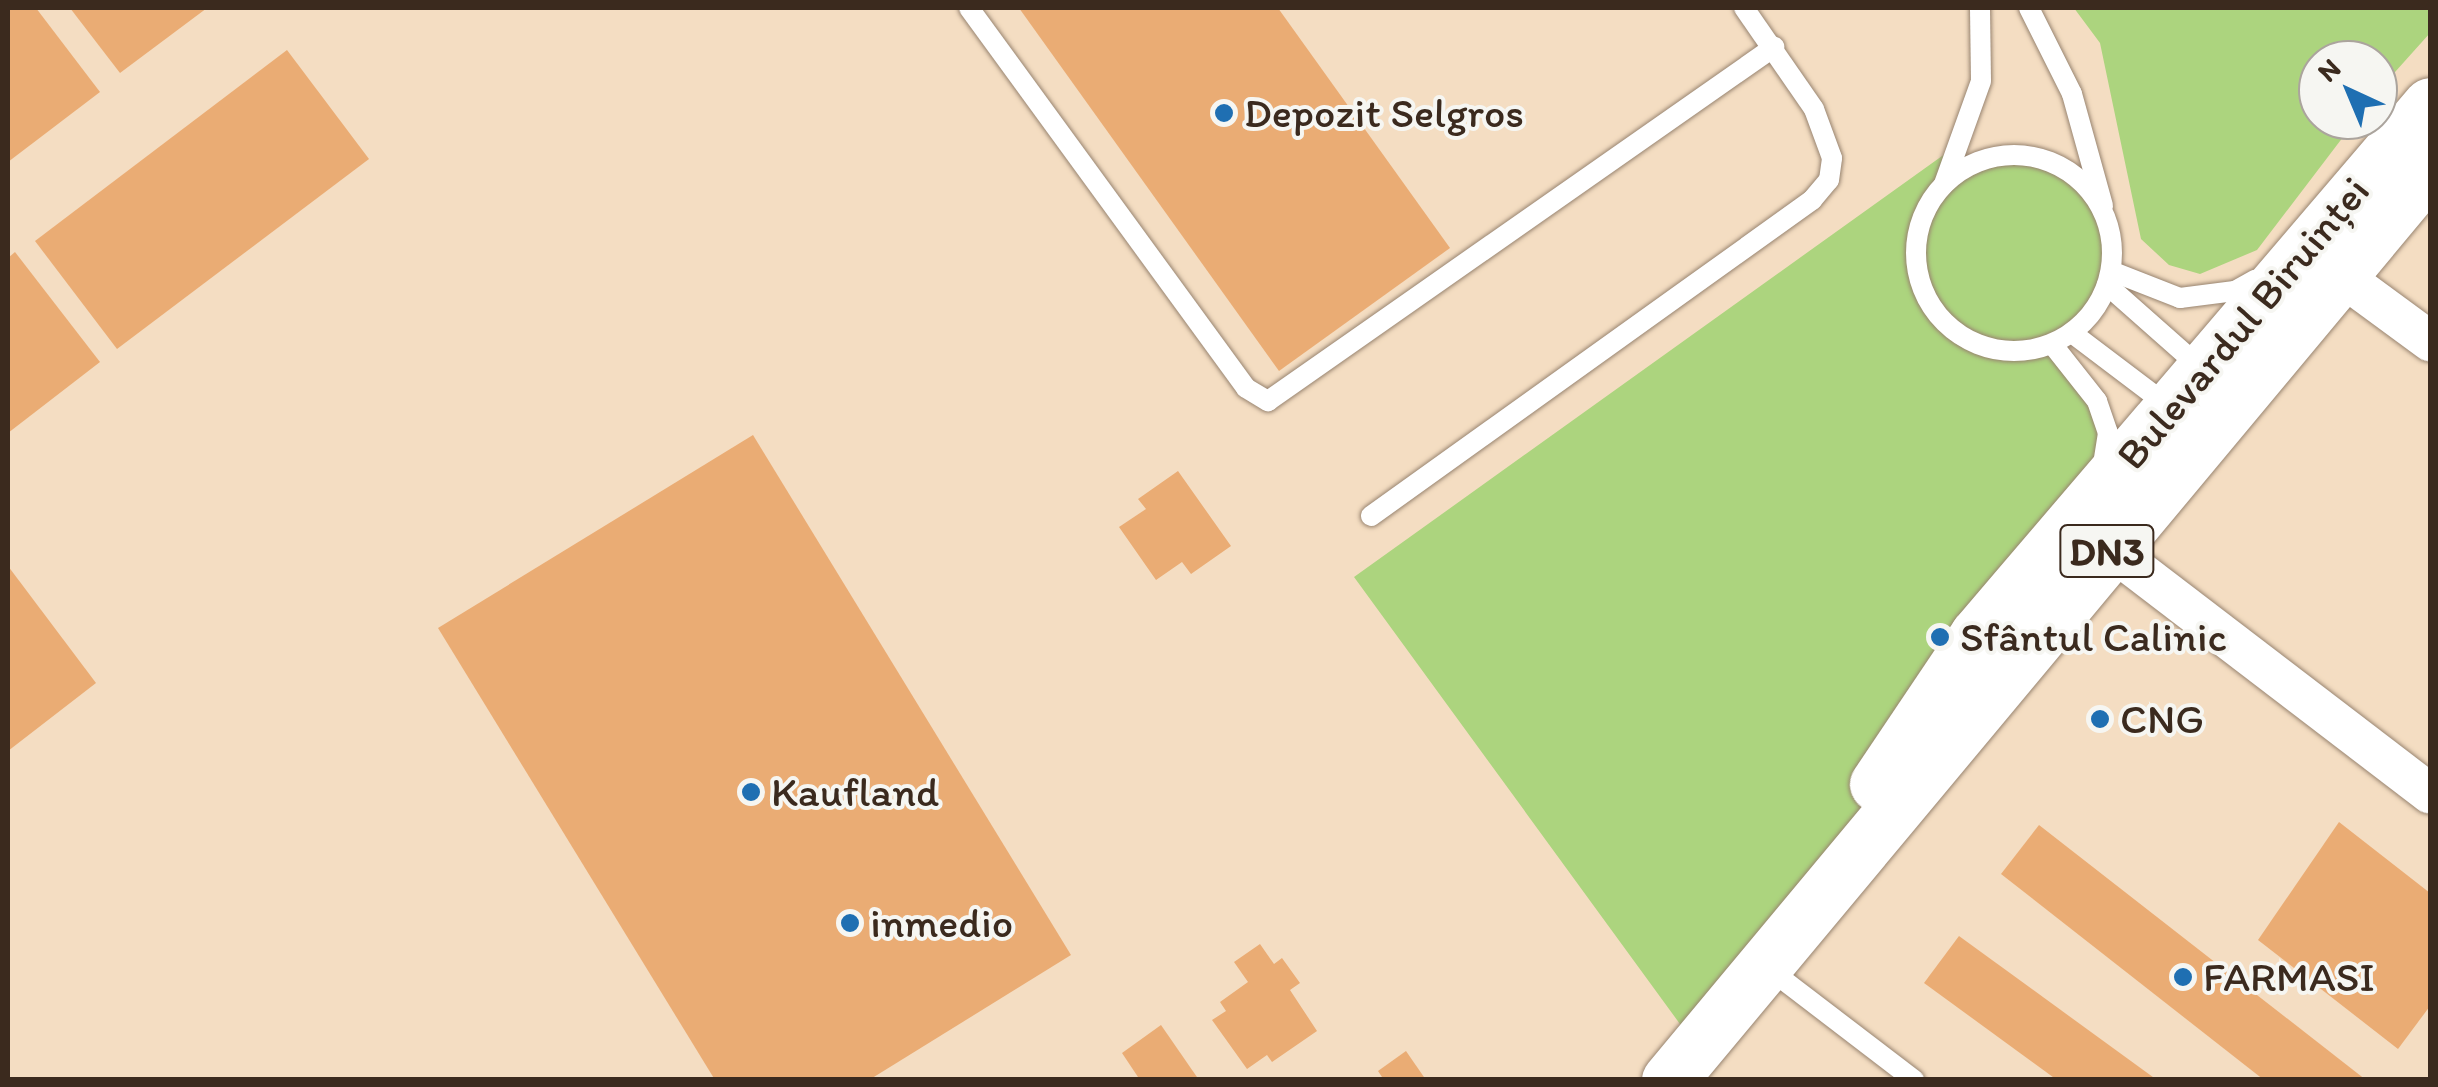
<!DOCTYPE html>
<html>
<head>
<meta charset="utf-8">
<style>
  body { margin:0 }
  #map { position:relative; width:2438px; height:1087px; overflow:hidden; background:#f4ddc2; font-family:Itim,sans-serif }
  div>[style] { position:absolute }
  [style*='--x'] { left:calc(var(--x)*1px); top:calc(var(--y)*1px); width:calc(var(--w)*1px); rotate:calc(var(--a)*1deg) }
  .green>* { inset:0; background:#acd47e }
  .building>* { inset:0; background:#eaac74 }
  .roads { filter:drop-shadow(0 0 2px #988470) drop-shadow(0 0 2px #988470) }
  .service>* { height:20px; margin:-10px; padding:0 10px; transform-origin:10px; border-radius:10px; background:#fff }
  .service>.ring { margin:-10px; padding:0; box-sizing:content-box; background:none; border:20px solid #fff; border-radius:50% }
  .minor>* { height:40px; margin:-20px; padding:0 20px; transform-origin:20px; border-radius:20px; background:#fff }
  .primary>* { height:55px; margin:-27.5px; padding:0 27.5px; transform-origin:27.5px; border-radius:27.5px; background:#fff }
  .dots>* { width:28px; height:28px; translate:-50% -50%; box-sizing:border-box; border:5px solid #f6f6f2; border-radius:50% }
  span { translate:-50% -50%; white-space:nowrap; text-align:center; line-height:1.15; -webkit-text-stroke:8px #f6f6f2; paint-order:stroke }
  .shield-label span { padding:2px 8px; background:#f6f6f2; border:2px solid; border-radius:8px; -webkit-text-stroke-width:0 }
  .shield-label { font-size:40px; color:#3b2a1e; font-weight:700 }
  .poi-label { font-size:42px; color:#3b2a1e }
  .left { translate:0 -50%; text-align:left }
  .street-label { font-size:42px; color:#3b2a1e }
  .frame { position:absolute; inset:0; border:10px solid #3b2a1e; pointer-events:none }
  .north { position:absolute; left:2298px; top:40px; width:100px; height:100px; box-sizing:border-box; background:#f6f6f2; border:2px solid #aba49d; border-radius:50%; rotate:316deg; font-size:28px; font-weight:700; line-height:40px; text-align:center; color:#3b2a1e }
  .north::after { content:''; display:block; margin:auto; width:35px; height:45px; background:#1f6fb2; clip-path:polygon(50% 0,100% 100%,50% 72%,0 100%) }
</style>
</head>
<body>
<div id="map">
  <div class="green">
    <div style="clip-path:polygon(2074px 8px,2430px 8px,2430px 33px,2378px 91px,2378px 60px,2318px 60px,2318px 120px,2356px 120px,2257px 250px,2200px 274px,2169px 265px,2141px 239px,2100px 43px)"></div>
    <div style="clip-path:polygon(1963px 141px,1946px 182px,1991px 158px,2018px 155px,2069px 172px,2104px 213px,2112px 246px,2107px 285px,2093px 312px,2053px 344px,2086px 381px,2105px 458px,1696px 1046px,1354px 577px)"></div>
  </div>
  <div class="building">
    <div style="clip-path:polygon(8px 8px,36px 8px,100px 92px,8px 162px)"></div>
    <div style="clip-path:polygon(70px 8px,207px 8px,120px 73px)"></div>
    <div style="clip-path:polygon(1019px 8px,1278px 8px,1450px 248px,1279px 371px)"></div>
    <div style="clip-path:polygon(287px 50px,369px 159px,117px 349px,35px 241px)"></div>
    <div style="clip-path:polygon(15px 252px,100px 362px,8px 433px,8px 258px)"></div>
    <div style="clip-path:polygon(753px 435px,1071px 955px,869px 1080px,715px 1080px,438px 628px)"></div>
    <div style="clip-path:polygon(1178px 471px,1231px 546px,1191px 574px,1182px 562px,1156px 580px,1119px 527px,1146px 509px,1138px 499px)"></div>
    <div style="clip-path:polygon(8px 566px,96px 683px,8px 751px)"></div>
    <div style="clip-path:polygon(2339px 822px,2430px 893px,2430px 1006px,2398px 1049px,2258px 940px)"></div>
    <div style="clip-path:polygon(2039px 825px,2366px 1080px,2264px 1080px,2001px 874px)"></div>
    <div style="clip-path:polygon(1959px 936px,2157px 1080px,2057px 1080px,1924px 983px)"></div>
    <div style="clip-path:polygon(1260px 944px,1274px 964px,1282px 958px,1300px 983px,1290px 990px,1317px 1031px,1272px 1062px,1267px 1055px,1247px 1069px,1212px 1020px,1226px 1011px,1220px 1002px,1248px 982px,1234px 962px)"></div>
    <div style="clip-path:polygon(1161px 1025px,1199px 1080px,1140px 1080px,1122px 1053px)"></div>
    <div style="clip-path:polygon(1406px 1051px,1426px 1080px,1384px 1080px,1378px 1071px)"></div>
  </div>
  <div class="roads">
    <div class="service">
      <div style="--x:969;--y:8;--w:470;--a:53.9"></div>
      <div style="--x:1246;--y:388;--w:26;--a:31"></div>
      <div style="--x:1268;--y:401;--w:618;--a:-34.98"></div>
      <div style="--x:2029;--y:8;--w:96;--a:63.4"></div>
      <div style="--x:2072;--y:94;--w:116;--a:74.5"></div>
      <div class="ring" style="left:1916px;top:155px;width:176px;height:176px"></div>
      <div style="--x:1944;--y:184;--w:109;--a:-70.2"></div>
      <div style="--x:1981;--y:81;--w:73;--a:-90.8"></div>
      <div style="--x:2111;--y:271;--w:74;--a:21.4"></div>
      <div style="--x:2180;--y:298;--w:55;--a:-7.3"></div>
      <div style="--x:2235;--y:291;--w:23;--a:-29"></div>
      <div style="--x:2107;--y:285;--w:128;--a:41.5"></div>
      <div style="--x:2072;--y:333;--w:123;--a:37.1"></div>
      <div style="--x:2052;--y:344;--w:73;--a:51.7"></div>
      <div style="--x:2097;--y:401;--w:34;--a:71"></div>
      <div style="--x:2108;--y:433;--w:31;--a:99"></div>
      <div style="--x:1371;--y:516;--w:543;--a:-35.62"></div>
      <div style="--x:1812;--y:200;--w:26;--a:-50"></div>
      <div style="--x:1829;--y:180;--w:22;--a:-82"></div>
      <div style="--x:1832;--y:158;--w:52;--a:-110.2"></div>
      <div style="--x:1814;--y:109;--w:123;--a:-124.7"></div>
      <div style="--x:1765;--y:966;--w:188;--a:37.4"></div>
    </div>
    <div class="minor">
      <div style="--x:2340;--y:275;--w:112;--a:36.3"></div>
      <div style="--x:2109;--y:548;--w:404;--a:37.4"></div>
    </div>
    <div class="primary">
      <div style="--x:1877;--y:784;--w:179;--a:-56.1"></div>
      <div style="--x:1977;--y:635;--w:697;--a:-49.48"></div>
      <div style="--x:1669;--y:1080;--w:1189;--a:-50.19"></div>
    </div>
  </div>
  <div class="dots">
    <div style="left:1224px;top:113px;background:#1f6fb2"></div>
    <div style="left:1940px;top:637px;background:#1f6fb2"></div>
    <div style="left:2100px;top:719px;background:#1f6fb2"></div>
    <div style="left:751px;top:792px;background:#1f6fb2"></div>
    <div style="left:850px;top:923px;background:#1f6fb2"></div>
    <div style="left:2183px;top:977px;background:#1f6fb2"></div>
  </div>
  <div class="shield-label">
    <span style="left:2107px;top:551px">DN3</span>
  </div>
  <div class="poi-label">
    <span class="left" style="left:1244px;top:113px">Depozit Selgros</span>
    <span class="left" style="left:1960px;top:637px">Sfântul Calinic</span>
    <span class="left" style="left:2120px;top:719px">CNG</span>
    <span class="left" style="left:771px;top:792px">Kaufland</span>
    <span class="left" style="left:870px;top:923px">inmedio</span>
    <span class="left" style="left:2203px;top:977px">FARMASI</span>
  </div>
  <div class="street-label">
    <span style="left:2243px;top:323px;rotate:-50deg">Bulevardul Biruinței</span>
  </div>
  <div class="frame"></div>
  <div class="north">N</div>
</div>
</body>
</html>
